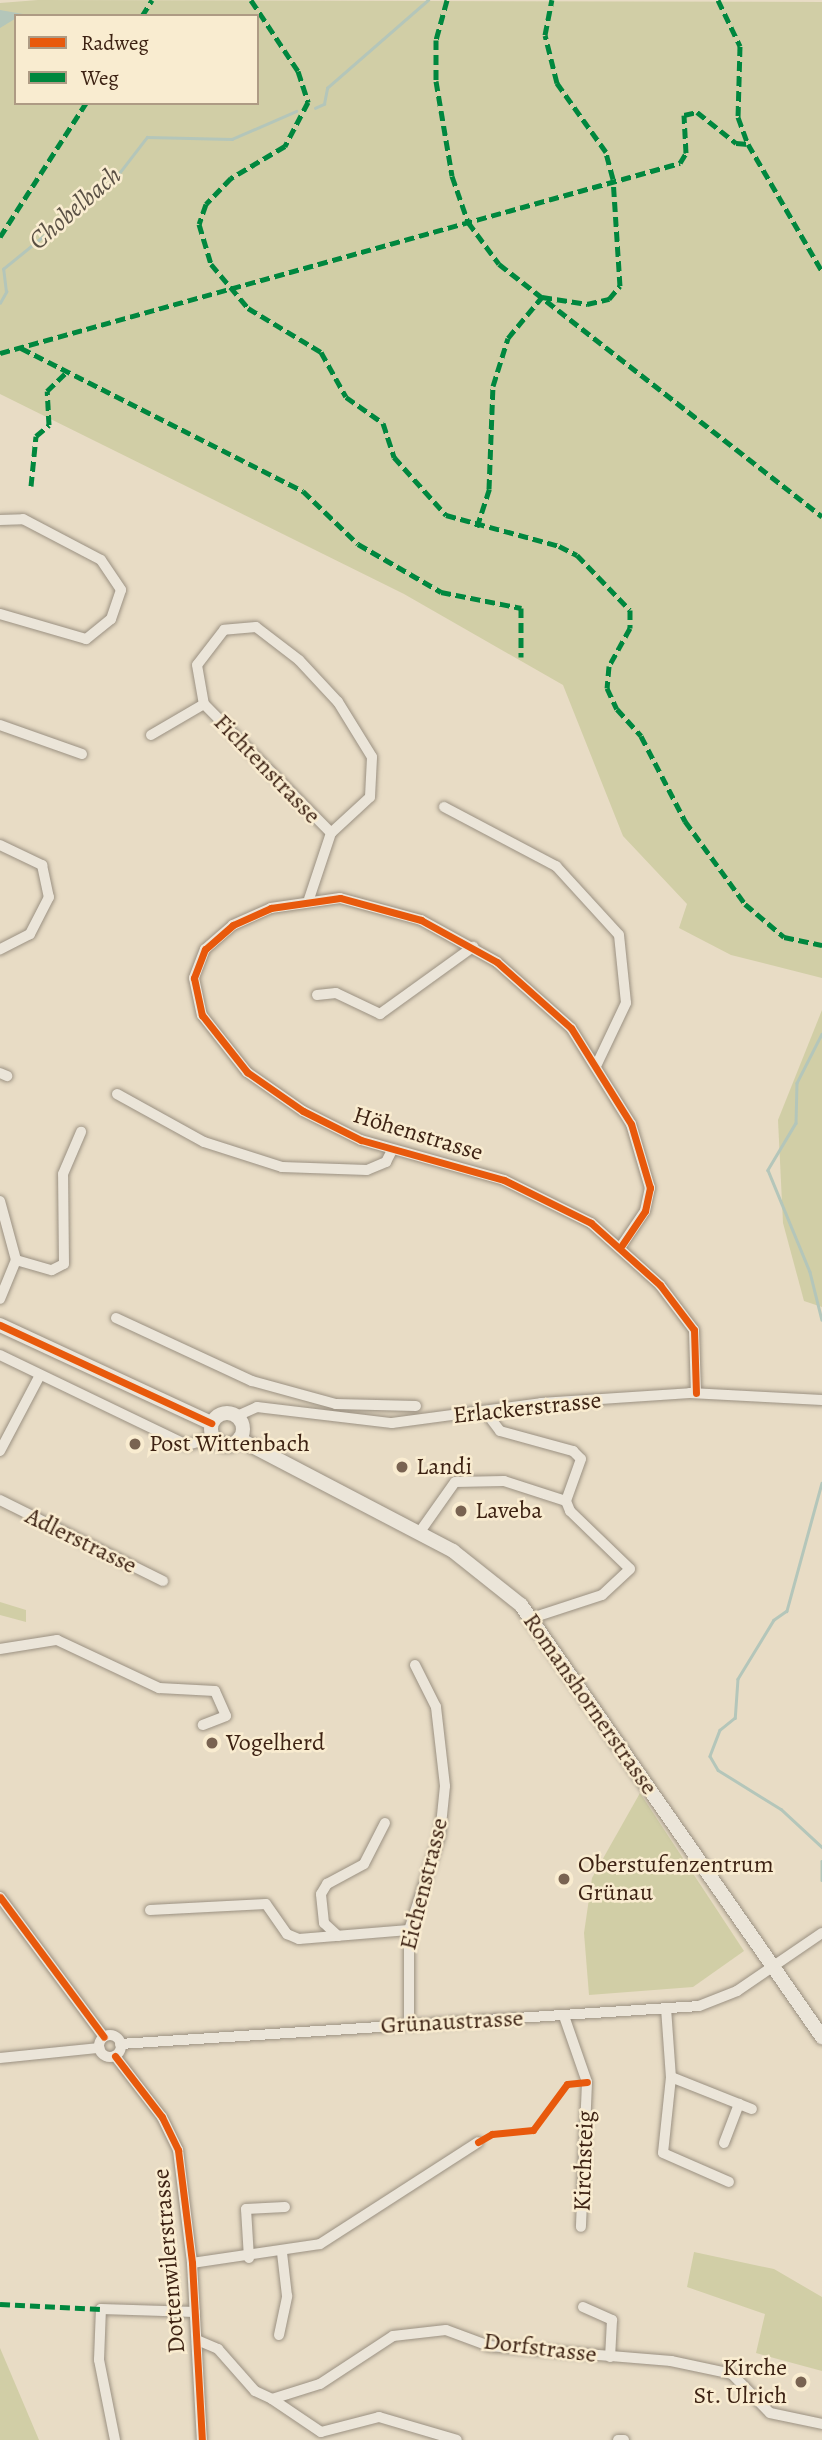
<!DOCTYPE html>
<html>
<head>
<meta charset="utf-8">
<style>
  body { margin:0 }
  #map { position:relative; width:822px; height:2440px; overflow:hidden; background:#e8dcc5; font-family:Alegreya,serif }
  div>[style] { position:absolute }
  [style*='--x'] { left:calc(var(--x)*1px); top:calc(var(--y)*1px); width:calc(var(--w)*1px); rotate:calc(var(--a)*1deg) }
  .green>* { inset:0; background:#d1cea6 }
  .water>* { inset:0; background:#b4c6ba }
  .stream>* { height:2.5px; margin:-1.25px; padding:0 1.25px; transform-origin:1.25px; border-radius:1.25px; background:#b4c6ba }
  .roads { filter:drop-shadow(0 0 2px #9b9182) drop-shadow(0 0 2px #9b9182) }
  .minor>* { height:10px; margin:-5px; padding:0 5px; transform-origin:5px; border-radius:5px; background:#ebe5d9 }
  .minor>.ring { margin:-5px; padding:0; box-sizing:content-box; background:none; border:10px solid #ebe5d9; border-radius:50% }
  .secondary>* { height:14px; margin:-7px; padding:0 7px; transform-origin:7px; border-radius:7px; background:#ebe5d9 }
  .secondary>.ring { margin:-7px; padding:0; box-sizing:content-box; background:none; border:14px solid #ebe5d9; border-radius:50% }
  .quiet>* { height:5px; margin-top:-2.5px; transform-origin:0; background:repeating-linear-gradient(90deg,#00873e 0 10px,transparent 0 15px) }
  .cycleway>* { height:7px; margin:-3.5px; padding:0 3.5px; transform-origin:3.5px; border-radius:3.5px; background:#e8590c }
  .dots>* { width:19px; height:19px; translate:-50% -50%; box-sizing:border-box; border:4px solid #f9ecd0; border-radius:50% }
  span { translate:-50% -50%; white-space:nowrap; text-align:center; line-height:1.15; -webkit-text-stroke:5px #f9ecd0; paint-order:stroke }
  .street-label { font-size:24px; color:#3d2213 }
  .poi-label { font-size:24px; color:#3d2213 }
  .left { translate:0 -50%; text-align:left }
  .right { translate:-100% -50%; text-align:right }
  .water-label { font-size:26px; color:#5a5044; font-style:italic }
  .legend { position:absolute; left:14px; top:14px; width:245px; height:91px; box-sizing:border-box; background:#f9ecd0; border:2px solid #ae9b84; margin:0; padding:9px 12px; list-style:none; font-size:21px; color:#3d2213 }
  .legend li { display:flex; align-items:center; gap:14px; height:35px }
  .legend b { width:35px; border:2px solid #ae9b84 }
</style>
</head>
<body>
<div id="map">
  <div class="green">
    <div style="clip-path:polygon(evenodd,38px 0,822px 2px,822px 978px,731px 955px,679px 928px,687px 904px,623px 836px,563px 685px,404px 594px,0 394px,0 3px,38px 0,16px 16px,257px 16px,257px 103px,16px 103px,16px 16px)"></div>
    <div style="clip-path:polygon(822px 1010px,822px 1307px,804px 1301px,783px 1223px,778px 1120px)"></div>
    <div style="clip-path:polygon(0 1602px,26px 1610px,26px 1622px,0 1615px)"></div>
    <div style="clip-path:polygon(640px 1793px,744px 1951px,693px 1987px,589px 1995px,584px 1933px,592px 1878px)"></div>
    <div style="clip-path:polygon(694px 2252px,774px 2269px,822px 2297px,822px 2371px,756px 2353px,765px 2314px,687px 2287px)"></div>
    <div style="clip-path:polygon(0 2348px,39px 2440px,0 2440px)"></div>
  </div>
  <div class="water">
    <div style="clip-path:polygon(0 10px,23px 14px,0 28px)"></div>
  </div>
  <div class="stream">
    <div style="--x:315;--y:108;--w:10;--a:-24"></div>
    <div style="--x:324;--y:104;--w:16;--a:-79"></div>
    <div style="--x:327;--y:88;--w:134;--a:-41.1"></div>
    <div style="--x:0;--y:303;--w:13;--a:-61"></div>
    <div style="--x:6;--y:292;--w:23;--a:-97"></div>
    <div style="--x:3;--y:269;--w:147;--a:-39.2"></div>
    <div style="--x:117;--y:176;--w:49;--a:-52.4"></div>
    <div style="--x:147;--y:137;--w:85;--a:1.3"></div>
    <div style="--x:232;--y:139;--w:70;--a:-23.6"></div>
    <div style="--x:822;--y:1034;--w:55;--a:117"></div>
    <div style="--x:797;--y:1083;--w:40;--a:91.4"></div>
    <div style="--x:796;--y:1123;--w:55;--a:120.8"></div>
    <div style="--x:768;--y:1170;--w:110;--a:67.6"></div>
    <div style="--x:810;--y:1272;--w:49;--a:76"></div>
    <div style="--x:822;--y:1483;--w:133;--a:105.3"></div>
    <div style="--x:787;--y:1611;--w:16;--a:145"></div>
    <div style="--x:774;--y:1620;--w:69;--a:121.4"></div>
    <div style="--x:738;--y:1679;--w:39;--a:94"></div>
    <div style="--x:735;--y:1718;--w:19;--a:141"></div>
    <div style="--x:720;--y:1730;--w:28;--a:111"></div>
    <div style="--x:710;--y:1756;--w:16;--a:60"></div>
    <div style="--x:718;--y:1770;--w:74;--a:31.8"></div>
    <div style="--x:781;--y:1809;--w:56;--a:42.8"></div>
    <div style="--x:822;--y:1861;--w:19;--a:90"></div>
  </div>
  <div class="roads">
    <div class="minor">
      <div style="--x:0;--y:520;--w:23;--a:-2"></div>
      <div style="--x:23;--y:519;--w:88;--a:27.7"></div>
      <div style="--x:101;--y:560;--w:36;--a:56"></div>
      <div style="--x:121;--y:590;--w:31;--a:109"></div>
      <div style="--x:111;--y:619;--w:32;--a:141"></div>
      <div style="--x:86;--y:639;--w:90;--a:-163.8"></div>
      <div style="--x:0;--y:725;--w:87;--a:19.5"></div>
      <div style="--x:151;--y:735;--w:61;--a:-30.3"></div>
      <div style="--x:444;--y:807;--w:127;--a:27.8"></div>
      <div style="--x:556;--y:866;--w:93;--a:47.6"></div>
      <div style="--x:619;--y:935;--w:68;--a:84.1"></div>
      <div style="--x:626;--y:1003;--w:68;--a:115.4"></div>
      <div style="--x:0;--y:845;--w:47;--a:25.5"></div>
      <div style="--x:42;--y:865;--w:33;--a:78"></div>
      <div style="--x:49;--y:897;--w:42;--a:117.2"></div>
      <div style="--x:30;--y:934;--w:34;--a:153"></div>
      <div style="--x:309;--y:899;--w:70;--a:-71.6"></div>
      <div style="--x:331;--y:833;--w:53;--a:-42.7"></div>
      <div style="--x:370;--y:797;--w:40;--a:-87.1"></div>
      <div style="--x:372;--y:757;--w:65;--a:-121.7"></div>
      <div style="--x:338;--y:702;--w:57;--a:-132.9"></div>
      <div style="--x:299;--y:660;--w:54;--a:-142.5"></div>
      <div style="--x:256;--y:627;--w:32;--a:175"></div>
      <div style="--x:224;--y:630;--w:44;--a:127.6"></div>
      <div style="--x:197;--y:665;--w:40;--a:80"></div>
      <div style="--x:204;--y:704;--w:181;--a:45.4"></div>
      <div style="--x:317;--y:995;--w:19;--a:-6"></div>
      <div style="--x:336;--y:993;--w:49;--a:25.5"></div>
      <div style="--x:380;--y:1014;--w:115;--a:-35.8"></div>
      <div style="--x:0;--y:1073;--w:8;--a:23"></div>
      <div style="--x:117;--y:1094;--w:99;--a:28.9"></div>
      <div style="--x:204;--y:1142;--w:82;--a:17.8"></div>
      <div style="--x:282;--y:1167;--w:85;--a:2"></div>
      <div style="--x:367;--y:1170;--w:21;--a:-23"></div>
      <div style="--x:386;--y:1162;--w:13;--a:-63"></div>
      <div style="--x:0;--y:1201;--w:61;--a:74.8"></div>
      <div style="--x:16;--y:1260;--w:42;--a:112.3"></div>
      <div style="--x:622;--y:1245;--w:41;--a:-55.9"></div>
      <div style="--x:645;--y:1211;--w:24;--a:-78"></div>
      <div style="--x:650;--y:1188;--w:67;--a:-106.5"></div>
      <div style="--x:631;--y:1124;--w:113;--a:-122"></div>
      <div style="--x:571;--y:1028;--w:99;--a:-138.3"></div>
      <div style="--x:497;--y:962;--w:87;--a:-151.1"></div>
      <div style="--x:421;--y:920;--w:84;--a:-164.8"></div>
      <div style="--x:340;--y:898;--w:70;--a:171.8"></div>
      <div style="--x:271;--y:908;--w:42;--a:155.9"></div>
      <div style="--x:233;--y:925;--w:37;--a:139"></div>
      <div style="--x:205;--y:949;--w:31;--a:111"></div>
      <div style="--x:194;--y:978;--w:38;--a:78"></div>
      <div style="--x:202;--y:1015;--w:73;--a:51.7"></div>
      <div style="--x:247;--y:1072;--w:68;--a:34.9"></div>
      <div style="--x:303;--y:1111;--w:65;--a:26.6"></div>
      <div style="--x:361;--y:1140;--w:148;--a:15.6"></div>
      <div style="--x:504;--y:1180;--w:97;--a:26.3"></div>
      <div style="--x:591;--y:1223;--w:93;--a:41.9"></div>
      <div style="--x:660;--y:1285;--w:56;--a:52.9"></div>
      <div style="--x:694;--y:1330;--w:63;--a:88.2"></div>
      <div style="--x:16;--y:1260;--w:37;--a:16"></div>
      <div style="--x:52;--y:1270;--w:13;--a:-27"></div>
      <div style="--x:64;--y:1264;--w:90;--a:-90.6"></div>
      <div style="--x:63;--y:1174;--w:46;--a:-66.8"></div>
      <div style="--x:116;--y:1318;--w:150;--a:24.9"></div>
      <div style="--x:252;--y:1381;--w:87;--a:15.3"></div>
      <div style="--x:336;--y:1404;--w:80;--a:1.4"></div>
      <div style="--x:0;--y:1355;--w:208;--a:25.7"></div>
      <div style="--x:187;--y:1445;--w:27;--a:-15"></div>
      <div style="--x:485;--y:1411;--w:25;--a:53"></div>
      <div style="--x:500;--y:1431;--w:76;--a:15.3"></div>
      <div style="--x:573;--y:1451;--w:11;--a:45"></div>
      <div style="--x:581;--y:1459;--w:45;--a:109.7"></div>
      <div style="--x:566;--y:1501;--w:11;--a:68"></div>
      <div style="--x:570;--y:1511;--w:83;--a:44"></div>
      <div style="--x:630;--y:1569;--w:38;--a:137"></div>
      <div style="--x:602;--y:1595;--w:74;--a:161.8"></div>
      <div style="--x:237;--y:1416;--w:22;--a:-24"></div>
      <div style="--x:257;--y:1407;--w:136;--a:6.8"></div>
      <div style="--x:392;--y:1423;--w:150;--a:-7.6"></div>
      <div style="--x:541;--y:1403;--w:149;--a:-3.8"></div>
      <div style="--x:690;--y:1393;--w:132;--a:3"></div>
      <div style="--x:0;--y:1451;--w:86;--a:-62.2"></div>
      <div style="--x:0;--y:1500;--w:182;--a:26.4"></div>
      <div style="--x:419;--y:1533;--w:62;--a:-54.8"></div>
      <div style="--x:455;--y:1482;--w:49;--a:-1.2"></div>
      <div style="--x:504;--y:1481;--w:65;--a:17.9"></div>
      <div style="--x:0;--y:1649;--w:58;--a:-9"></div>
      <div style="--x:57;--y:1640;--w:113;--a:25.2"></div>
      <div style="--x:159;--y:1688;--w:56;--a:3.1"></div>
      <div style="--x:215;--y:1691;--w:27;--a:66"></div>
      <div style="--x:226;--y:1716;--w:25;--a:159"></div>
      <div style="--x:0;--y:1897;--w:174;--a:53.4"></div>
      <div style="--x:150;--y:1910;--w:116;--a:-3"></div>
      <div style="--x:266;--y:1904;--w:37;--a:55"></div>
      <div style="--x:287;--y:1934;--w:13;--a:23"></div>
      <div style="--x:299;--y:1939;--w:110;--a:-4.7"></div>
      <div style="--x:338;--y:1936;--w:19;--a:-137"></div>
      <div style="--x:324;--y:1923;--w:29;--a:-96"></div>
      <div style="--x:321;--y:1894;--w:12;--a:-59"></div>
      <div style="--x:327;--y:1884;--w:42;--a:-28.4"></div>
      <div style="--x:364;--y:1864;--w:46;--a:-62.9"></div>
      <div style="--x:666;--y:2008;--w:69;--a:85.9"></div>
      <div style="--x:671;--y:2077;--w:87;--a:21.6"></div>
      <div style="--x:564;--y:2016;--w:70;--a:70.8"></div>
      <div style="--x:587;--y:2082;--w:145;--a:92.4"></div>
      <div style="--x:409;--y:2024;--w:94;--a:-90"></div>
      <div style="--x:409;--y:1930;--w:100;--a:-71.9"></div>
      <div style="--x:440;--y:1835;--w:49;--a:-84.2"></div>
      <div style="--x:445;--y:1786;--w:80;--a:-96.5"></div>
      <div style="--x:436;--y:1707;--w:47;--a:-116.6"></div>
      <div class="ring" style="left:99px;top:2035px;width:12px;height:12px"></div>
      <div style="--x:120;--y:2044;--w:580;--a:-3.75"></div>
      <div style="--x:699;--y:2006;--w:41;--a:-21.5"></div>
      <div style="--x:737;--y:1991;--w:103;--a:-34.3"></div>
      <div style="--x:115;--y:2056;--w:77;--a:52.4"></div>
      <div style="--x:162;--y:2117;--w:37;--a:64"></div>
      <div style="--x:178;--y:2150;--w:114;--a:82.9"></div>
      <div style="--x:192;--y:2263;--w:177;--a:86.8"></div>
      <div style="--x:0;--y:2058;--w:100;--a:-5.8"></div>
      <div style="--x:671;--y:2077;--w:76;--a:96"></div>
      <div style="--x:663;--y:2153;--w:72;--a:23.7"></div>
      <div style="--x:724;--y:2143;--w:42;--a:-69"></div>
      <div style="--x:249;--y:2258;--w:49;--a:-93.5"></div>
      <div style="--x:246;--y:2209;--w:39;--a:-3"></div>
      <div style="--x:192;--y:2263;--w:129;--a:-8.4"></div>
      <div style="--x:320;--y:2244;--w:188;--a:-32.8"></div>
      <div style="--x:583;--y:2307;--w:32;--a:24"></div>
      <div style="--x:612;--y:2320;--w:37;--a:93"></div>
      <div style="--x:279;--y:2335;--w:40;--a:-78"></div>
      <div style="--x:287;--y:2296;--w:43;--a:-96.6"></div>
      <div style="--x:197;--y:2340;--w:23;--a:23"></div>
      <div style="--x:218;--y:2349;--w:56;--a:48.6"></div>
      <div style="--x:255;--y:2391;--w:19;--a:25"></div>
      <div style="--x:272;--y:2399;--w:50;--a:-17.4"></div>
      <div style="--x:320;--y:2384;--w:87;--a:-33.3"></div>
      <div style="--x:393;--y:2336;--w:53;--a:-6.5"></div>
      <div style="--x:446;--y:2330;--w:46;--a:20.4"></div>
      <div style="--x:489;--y:2346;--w:183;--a:4.7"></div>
      <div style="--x:671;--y:2361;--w:62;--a:12"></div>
      <div style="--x:732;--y:2374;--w:54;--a:45.7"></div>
      <div style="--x:770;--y:2413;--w:53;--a:11.9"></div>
      <div style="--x:272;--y:2399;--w:59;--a:34"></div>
      <div style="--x:321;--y:2432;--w:60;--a:-14.5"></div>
      <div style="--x:379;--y:2417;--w:81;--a:16.4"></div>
      <div style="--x:115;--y:2440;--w:82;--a:-101.3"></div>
      <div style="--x:99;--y:2360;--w:51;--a:-87.8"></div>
      <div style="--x:101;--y:2309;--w:94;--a:1.8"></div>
      <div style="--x:618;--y:2440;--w:6;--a:0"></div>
    </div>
    <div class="secondary">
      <div style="--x:0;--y:1325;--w:233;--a:24.9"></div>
      <div class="ring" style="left:211px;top:1413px;width:18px;height:18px"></div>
      <div style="--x:239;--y:1439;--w:242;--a:27.6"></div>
      <div style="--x:453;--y:1551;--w:87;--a:38.5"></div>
      <div style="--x:521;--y:1605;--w:527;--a:55.13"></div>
    </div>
  </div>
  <div class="quiet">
    <div style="--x:251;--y:0;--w:85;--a:56.5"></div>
    <div style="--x:298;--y:71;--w:33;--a:72"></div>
    <div style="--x:308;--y:102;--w:50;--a:117.6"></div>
    <div style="--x:285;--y:146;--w:63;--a:149.3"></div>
    <div style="--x:231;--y:178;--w:36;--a:134"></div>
    <div style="--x:206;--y:204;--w:21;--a:109"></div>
    <div style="--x:199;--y:224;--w:42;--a:73.3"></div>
    <div style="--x:211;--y:264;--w:57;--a:49.9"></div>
    <div style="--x:248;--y:308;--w:85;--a:31.1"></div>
    <div style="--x:321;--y:352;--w:51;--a:60.9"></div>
    <div style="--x:346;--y:397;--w:45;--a:35.1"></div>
    <div style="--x:383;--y:423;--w:36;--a:72"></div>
    <div style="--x:394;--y:457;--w:78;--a:48.1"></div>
    <div style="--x:446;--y:515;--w:117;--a:15.3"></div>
    <div style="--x:559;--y:546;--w:20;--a:27"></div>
    <div style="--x:577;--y:555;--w:76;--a:46.1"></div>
    <div style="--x:630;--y:610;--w:18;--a:90"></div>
    <div style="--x:630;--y:628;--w:43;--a:118.9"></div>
    <div style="--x:609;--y:666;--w:22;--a:95"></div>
    <div style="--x:607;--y:688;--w:23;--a:65"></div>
    <div style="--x:617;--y:709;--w:36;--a:48"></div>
    <div style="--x:641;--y:736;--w:96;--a:62.6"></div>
    <div style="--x:685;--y:821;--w:102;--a:54.1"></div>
    <div style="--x:745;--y:904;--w:51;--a:40.2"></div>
    <div style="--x:784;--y:937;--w:39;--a:12"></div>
    <div style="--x:447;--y:0;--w:41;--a:105.4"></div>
    <div style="--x:436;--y:40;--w:41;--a:90"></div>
    <div style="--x:436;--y:81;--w:96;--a:80.4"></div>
    <div style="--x:452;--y:176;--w:49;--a:70.8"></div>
    <div style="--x:468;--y:222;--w:52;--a:53.6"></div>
    <div style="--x:499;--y:264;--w:410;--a:38"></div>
    <div style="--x:718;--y:0;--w:51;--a:64.4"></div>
    <div style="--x:740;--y:46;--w:71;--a:91.6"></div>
    <div style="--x:738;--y:117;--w:29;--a:70"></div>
    <div style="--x:748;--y:144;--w:147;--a:59.8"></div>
    <div style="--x:142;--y:16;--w:19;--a:-58"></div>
    <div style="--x:0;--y:237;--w:159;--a:-57.3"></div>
    <div style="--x:21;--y:348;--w:316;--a:26.9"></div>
    <div style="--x:303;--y:491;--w:76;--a:43.9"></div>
    <div style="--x:358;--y:544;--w:96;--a:30"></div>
    <div style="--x:441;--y:592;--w:82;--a:11.3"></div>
    <div style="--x:521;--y:608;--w:49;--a:90"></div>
    <div style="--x:0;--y:353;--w:706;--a:-15.61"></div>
    <div style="--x:680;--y:163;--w:12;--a:-59"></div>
    <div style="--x:686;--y:153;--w:38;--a:-93"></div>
    <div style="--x:684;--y:115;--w:13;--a:-13"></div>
    <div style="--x:697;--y:112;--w:50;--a:38.5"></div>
    <div style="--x:736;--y:143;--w:12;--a:5"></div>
    <div style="--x:31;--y:486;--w:50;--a:-84.3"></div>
    <div style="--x:36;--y:436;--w:17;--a:-40"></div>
    <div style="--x:49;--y:425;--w:34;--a:-93"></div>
    <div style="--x:47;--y:391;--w:28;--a:-44"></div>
    <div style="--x:477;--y:527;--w:40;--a:-72"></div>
    <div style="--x:489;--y:489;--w:103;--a:-87.8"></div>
    <div style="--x:493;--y:386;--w:50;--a:-72.6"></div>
    <div style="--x:508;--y:338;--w:53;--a:-50.3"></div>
    <div style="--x:542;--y:297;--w:46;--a:8.8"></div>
    <div style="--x:587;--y:304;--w:23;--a:-13"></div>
    <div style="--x:609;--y:299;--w:17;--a:-50"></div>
    <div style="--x:620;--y:286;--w:107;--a:-93.7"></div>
    <div style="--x:613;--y:179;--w:28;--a:-105"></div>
    <div style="--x:606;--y:152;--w:85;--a:-125.4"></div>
    <div style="--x:557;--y:83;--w:49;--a:-104"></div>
    <div style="--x:545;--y:35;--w:36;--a:-79"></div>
    <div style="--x:0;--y:2304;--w:101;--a:2.8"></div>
  </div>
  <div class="cycleway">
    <div style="--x:622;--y:1245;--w:41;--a:-55.9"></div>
    <div style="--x:645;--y:1211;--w:24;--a:-78"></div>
    <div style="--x:650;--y:1188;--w:67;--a:-106.5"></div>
    <div style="--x:631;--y:1124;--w:113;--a:-122"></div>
    <div style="--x:571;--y:1028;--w:99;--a:-138.3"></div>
    <div style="--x:497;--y:962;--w:87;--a:-151.1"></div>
    <div style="--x:421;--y:920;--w:84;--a:-164.8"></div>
    <div style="--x:340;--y:898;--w:70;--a:171.8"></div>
    <div style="--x:271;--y:908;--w:42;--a:155.9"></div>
    <div style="--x:233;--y:925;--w:37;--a:139"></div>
    <div style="--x:205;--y:949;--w:31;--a:111"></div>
    <div style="--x:194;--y:978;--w:38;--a:78"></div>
    <div style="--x:202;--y:1015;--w:73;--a:51.7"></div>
    <div style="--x:247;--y:1072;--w:68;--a:34.9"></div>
    <div style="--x:303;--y:1111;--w:65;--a:26.6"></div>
    <div style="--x:361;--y:1140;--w:148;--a:15.6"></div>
    <div style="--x:504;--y:1180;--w:97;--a:26.3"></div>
    <div style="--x:591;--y:1223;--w:93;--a:41.9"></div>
    <div style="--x:660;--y:1285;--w:56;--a:52.9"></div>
    <div style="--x:694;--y:1330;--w:63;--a:88.2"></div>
    <div style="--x:0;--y:1325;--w:233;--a:24.9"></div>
    <div style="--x:0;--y:1897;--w:174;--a:53.4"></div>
    <div style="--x:115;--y:2056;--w:77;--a:52.4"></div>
    <div style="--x:162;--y:2117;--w:37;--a:64"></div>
    <div style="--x:178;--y:2150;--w:114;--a:82.9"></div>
    <div style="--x:192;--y:2263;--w:177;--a:86.8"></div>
    <div style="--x:478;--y:2142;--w:16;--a:-30"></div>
    <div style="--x:492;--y:2134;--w:41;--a:-5.6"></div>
    <div style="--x:533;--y:2130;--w:57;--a:-53.5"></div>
    <div style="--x:567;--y:2084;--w:20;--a:-6"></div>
  </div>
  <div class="dots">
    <div style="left:135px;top:1444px;background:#796351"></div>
    <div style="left:402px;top:1467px;background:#796351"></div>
    <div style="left:461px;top:1511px;background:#796351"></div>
    <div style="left:212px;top:1743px;background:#796351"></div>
    <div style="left:564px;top:1879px;background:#796351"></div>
    <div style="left:801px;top:2382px;background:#796351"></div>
  </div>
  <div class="street-label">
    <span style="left:267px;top:769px;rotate:46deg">Fichtenstrasse</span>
    <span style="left:418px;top:1134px;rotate:17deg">Höhenstrasse</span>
    <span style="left:527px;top:1408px;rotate:-6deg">Erlackerstrasse</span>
    <span style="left:81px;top:1541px;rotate:26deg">Adlerstrasse</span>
    <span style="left:590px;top:1704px;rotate:55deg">Romanshornerstrasse</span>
    <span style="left:424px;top:1884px;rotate:-76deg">Eichenstrasse</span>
    <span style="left:452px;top:2022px;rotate:-3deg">Grünaustrasse</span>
    <span style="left:584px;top:2161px;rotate:-88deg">Kirchsteig</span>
    <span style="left:169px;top:2261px;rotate:-95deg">Dottenwilerstrasse</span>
    <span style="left:540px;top:2348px;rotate:7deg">Dorfstrasse</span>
  </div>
  <div class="poi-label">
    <span class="left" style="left:149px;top:1444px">Post Wittenbach</span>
    <span class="left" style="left:416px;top:1467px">Landi</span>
    <span class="left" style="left:475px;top:1511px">Laveba</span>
    <span class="left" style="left:226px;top:1743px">Vogelherd</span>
    <span class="left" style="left:578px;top:1879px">Oberstufenzentrum<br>Grünau</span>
    <span class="right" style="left:787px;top:2382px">Kirche<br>St. Ulrich</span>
  </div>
  <div class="water-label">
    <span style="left:75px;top:208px;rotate:-41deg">Chobelbach</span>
  </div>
  <ul class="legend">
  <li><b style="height:9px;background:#e8590c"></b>Radweg</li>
  <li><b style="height:9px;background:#00873e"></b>Weg</li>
  </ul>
</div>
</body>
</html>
